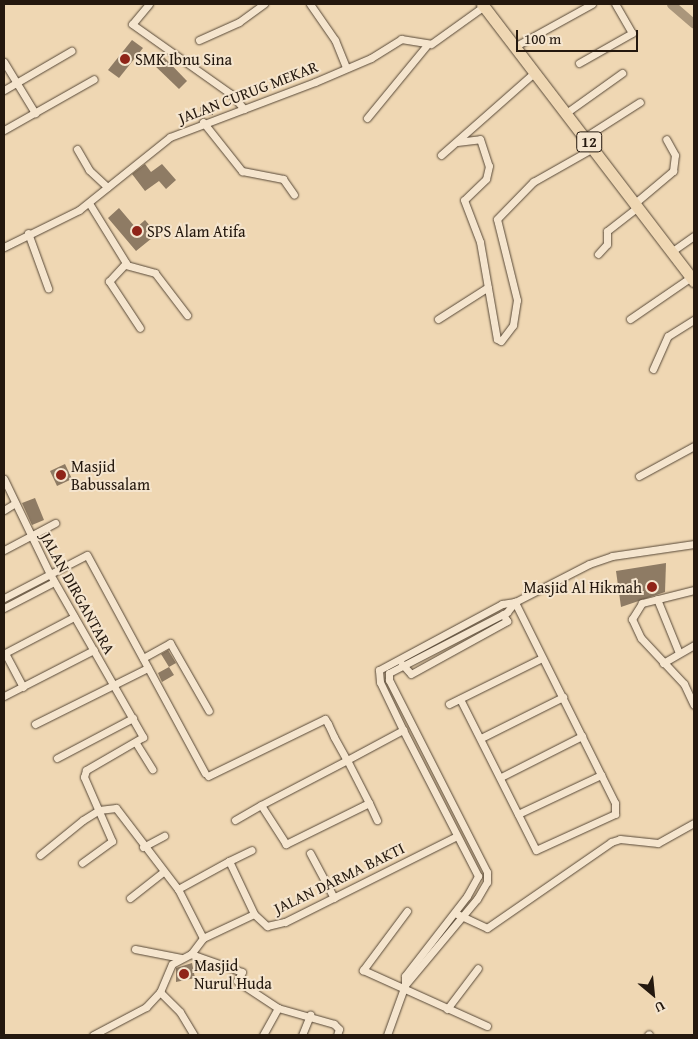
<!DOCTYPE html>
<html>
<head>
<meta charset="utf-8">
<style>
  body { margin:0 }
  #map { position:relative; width:698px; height:1039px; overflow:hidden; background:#efd7b3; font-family:"Gentium Book Plus",serif }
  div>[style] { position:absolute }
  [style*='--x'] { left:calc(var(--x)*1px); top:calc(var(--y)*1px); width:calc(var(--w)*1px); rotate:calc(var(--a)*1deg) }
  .canal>* { height:9px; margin:-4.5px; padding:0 4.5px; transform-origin:4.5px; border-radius:4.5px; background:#aa967b }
  .building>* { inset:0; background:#8e7b64 }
  .roads { filter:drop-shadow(0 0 1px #574837) drop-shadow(0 0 1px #574837) }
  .minor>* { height:7px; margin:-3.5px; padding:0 3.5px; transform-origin:3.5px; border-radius:3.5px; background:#f5e5ce }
  .primary>* { height:11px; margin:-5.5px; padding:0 5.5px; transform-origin:5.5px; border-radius:5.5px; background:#efd7b3 }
  .dots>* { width:14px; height:14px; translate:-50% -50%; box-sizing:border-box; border:2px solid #f5e5ce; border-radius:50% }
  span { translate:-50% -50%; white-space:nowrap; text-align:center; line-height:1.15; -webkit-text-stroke:4px #f5e5ce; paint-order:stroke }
  .shield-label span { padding:1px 4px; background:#f5e5ce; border:1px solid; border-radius:4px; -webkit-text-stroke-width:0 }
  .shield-label { font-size:15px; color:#24180e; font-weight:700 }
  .poi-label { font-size:16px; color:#24180e }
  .left { translate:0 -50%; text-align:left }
  .right { translate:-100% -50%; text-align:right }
  .street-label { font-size:16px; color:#24180e }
  .frame { position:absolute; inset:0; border:5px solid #24180e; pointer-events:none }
  .north { position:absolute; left:628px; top:969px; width:50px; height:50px; -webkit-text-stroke:4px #f5e5ce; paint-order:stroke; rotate:152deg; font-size:14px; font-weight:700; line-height:20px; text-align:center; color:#24180e }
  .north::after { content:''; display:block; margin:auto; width:18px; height:22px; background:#24180e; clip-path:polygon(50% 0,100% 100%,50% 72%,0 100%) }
  .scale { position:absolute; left:516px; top:30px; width:122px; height:22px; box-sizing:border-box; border:2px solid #24180e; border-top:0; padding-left:6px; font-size:15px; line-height:18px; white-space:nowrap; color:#24180e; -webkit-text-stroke:4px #f5e5ce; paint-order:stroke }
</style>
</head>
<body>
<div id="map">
  <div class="canal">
    <div style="--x:671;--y:4;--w:30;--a:41"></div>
  </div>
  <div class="building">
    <div style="clip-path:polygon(132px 40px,143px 48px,119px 78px,108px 70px)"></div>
    <div style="clip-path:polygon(161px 54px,187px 81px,179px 89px,152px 63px)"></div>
    <div style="clip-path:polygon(213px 106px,213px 115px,201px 116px,200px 107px)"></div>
    <div style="clip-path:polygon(145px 164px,151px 172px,162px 164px,176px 180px,166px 189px,159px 181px,145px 191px,132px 174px)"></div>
    <div style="clip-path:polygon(119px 208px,136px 228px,145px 220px,157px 234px,136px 251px,108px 218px)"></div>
    <div style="clip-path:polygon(65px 464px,72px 479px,57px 486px,50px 471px)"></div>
    <div style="clip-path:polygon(35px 498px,44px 520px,32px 525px,22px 503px)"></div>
    <div style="clip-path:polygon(666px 563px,665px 592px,621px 607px,616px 571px)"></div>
    <div style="clip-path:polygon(168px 650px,176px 663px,169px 667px,174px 675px,162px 682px,158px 673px,169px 667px,161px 654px)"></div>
    <div style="clip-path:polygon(192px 963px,195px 978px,176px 982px,176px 968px)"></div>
  </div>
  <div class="roads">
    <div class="minor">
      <div style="--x:149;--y:4;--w:26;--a:130"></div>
      <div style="--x:132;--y:24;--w:121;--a:35.3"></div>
      <div style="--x:231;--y:94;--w:20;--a:49"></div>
      <div style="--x:310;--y:4;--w:44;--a:55.2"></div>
      <div style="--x:335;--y:40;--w:29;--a:68"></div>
      <div style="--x:199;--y:40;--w:44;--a:-24.2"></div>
      <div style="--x:239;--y:22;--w:31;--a:-36"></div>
      <div style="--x:514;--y:47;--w:89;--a:-28.9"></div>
      <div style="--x:4;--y:62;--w:60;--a:58.7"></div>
      <div style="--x:579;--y:63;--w:61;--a:-29.5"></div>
      <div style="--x:632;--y:33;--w:34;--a:-120"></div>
      <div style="--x:4;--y:90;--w:78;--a:-30.2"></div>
      <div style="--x:566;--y:113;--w:69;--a:-35.5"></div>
      <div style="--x:367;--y:118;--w:94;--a:-50.6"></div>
      <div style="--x:203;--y:122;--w:63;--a:51.5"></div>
      <div style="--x:242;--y:171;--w:42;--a:11"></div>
      <div style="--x:283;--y:179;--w:19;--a:55"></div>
      <div style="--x:4;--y:130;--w:103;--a:-29.5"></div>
      <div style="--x:585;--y:137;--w:65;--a:-32.5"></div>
      <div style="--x:457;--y:142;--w:23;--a:-7"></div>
      <div style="--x:480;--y:139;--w:28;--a:72"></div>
      <div style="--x:489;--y:166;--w:13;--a:103"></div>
      <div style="--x:486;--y:179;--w:30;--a:136"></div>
      <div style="--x:464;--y:200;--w:45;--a:69.1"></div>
      <div style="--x:480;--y:242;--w:98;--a:80.1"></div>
      <div style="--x:497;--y:339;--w:4;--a:27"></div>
      <div style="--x:501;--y:341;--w:20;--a:-53"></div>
      <div style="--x:513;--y:325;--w:25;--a:-81"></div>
      <div style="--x:517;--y:300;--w:83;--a:-103.9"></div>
      <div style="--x:497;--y:219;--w:52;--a:-45.8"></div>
      <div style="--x:533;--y:182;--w:69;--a:-29.5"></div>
      <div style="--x:77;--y:149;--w:24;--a:60"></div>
      <div style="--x:89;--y:170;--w:25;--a:43"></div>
      <div style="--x:441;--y:155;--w:124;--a:-41.4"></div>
      <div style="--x:89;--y:203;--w:70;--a:58.3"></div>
      <div style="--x:126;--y:263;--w:25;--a:133"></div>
      <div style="--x:109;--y:281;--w:56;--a:56.6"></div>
      <div style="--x:635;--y:203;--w:50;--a:-40.1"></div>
      <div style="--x:673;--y:171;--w:16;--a:-83"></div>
      <div style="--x:675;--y:155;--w:18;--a:-119"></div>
      <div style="--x:28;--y:233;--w:59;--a:70"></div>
      <div style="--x:4;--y:247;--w:84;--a:-26.3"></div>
      <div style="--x:79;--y:210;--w:117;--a:-38.7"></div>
      <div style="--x:170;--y:137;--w:155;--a:-20.8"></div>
      <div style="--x:315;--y:82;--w:61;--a:-23.2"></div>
      <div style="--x:371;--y:58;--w:36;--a:-32"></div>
      <div style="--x:401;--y:39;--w:30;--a:9"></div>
      <div style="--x:431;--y:44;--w:65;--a:-35.6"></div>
      <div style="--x:671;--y:252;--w:28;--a:-35"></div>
      <div style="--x:598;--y:254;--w:13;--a:-48"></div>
      <div style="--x:607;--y:244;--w:13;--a:-90"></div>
      <div style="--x:607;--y:231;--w:39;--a:-38"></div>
      <div style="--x:126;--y:265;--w:30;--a:15"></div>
      <div style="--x:155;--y:273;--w:53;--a:52.7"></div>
      <div style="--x:438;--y:319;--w:59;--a:-32.6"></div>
      <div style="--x:630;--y:319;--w:74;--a:-34.5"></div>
      <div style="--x:653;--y:369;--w:36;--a:-66"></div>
      <div style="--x:668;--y:336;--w:31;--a:-32"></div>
      <div style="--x:639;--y:476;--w:63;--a:-28.6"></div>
      <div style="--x:4;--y:479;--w:106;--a:64.2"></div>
      <div style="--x:50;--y:574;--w:188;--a:60.3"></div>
      <div style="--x:143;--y:737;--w:66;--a:149.9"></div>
      <div style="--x:86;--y:770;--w:7;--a:106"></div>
      <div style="--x:84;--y:777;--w:70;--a:66.4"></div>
      <div style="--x:112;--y:841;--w:37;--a:144"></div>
      <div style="--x:4;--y:510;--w:13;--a:-32"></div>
      <div style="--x:4;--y:550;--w:58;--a:-27.9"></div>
      <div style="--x:694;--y:590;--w:54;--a:166"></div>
      <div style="--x:642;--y:603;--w:19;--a:122"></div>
      <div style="--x:632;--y:619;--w:21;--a:65"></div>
      <div style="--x:641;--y:638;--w:63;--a:46.9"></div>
      <div style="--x:684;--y:684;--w:23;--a:65"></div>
      <div style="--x:4;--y:598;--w:93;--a:-27.4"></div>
      <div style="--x:87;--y:555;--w:248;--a:61.6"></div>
      <div style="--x:657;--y:599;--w:58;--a:67.8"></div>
      <div style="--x:4;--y:608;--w:56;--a:-27.5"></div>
      <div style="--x:143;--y:658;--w:31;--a:-29"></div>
      <div style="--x:170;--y:643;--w:78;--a:60.2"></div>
      <div style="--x:663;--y:663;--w:36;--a:-30"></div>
      <div style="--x:402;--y:664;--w:13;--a:48"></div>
      <div style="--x:411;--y:674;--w:110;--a:-28.9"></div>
      <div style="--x:507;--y:621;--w:8;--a:-120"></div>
      <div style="--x:23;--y:687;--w:38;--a:-118"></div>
      <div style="--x:5;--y:653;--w:78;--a:-27.6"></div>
      <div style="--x:4;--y:696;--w:101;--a:-27.1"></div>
      <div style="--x:460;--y:699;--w:169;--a:63.3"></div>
      <div style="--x:536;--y:850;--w:87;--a:-24.5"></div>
      <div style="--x:615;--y:814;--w:11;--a:-90"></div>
      <div style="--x:615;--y:803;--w:225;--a:-116.5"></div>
      <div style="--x:449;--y:704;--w:104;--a:-26.3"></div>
      <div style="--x:35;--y:724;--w:126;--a:-26.4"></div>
      <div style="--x:481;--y:738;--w:92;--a:-26.6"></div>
      <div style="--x:136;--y:743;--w:31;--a:58"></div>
      <div style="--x:57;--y:758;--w:86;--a:-27.8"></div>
      <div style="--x:208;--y:776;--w:130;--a:-26"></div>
      <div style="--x:325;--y:719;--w:6;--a:59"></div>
      <div style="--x:328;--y:724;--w:14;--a:65"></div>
      <div style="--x:334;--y:737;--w:26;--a:61"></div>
      <div style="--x:347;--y:760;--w:48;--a:62.9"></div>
      <div style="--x:369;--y:803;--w:93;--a:153.7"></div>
      <div style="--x:286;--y:844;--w:46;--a:-122.7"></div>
      <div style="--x:261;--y:805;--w:97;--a:-27.6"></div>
      <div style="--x:347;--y:760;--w:64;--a:-28.2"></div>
      <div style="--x:501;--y:777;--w:91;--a:-26.8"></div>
      <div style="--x:369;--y:803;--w:19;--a:65"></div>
      <div style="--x:518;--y:814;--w:92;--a:-25.2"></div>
      <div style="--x:235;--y:820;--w:30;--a:-30"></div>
      <div style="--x:143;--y:847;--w:24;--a:-28"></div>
      <div style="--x:310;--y:853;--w:51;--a:61.9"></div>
      <div style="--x:40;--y:855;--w:55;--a:-39.1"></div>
      <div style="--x:83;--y:820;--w:19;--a:-32"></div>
      <div style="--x:99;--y:810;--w:17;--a:-7"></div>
      <div style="--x:116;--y:808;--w:102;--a:52.6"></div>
      <div style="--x:178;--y:889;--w:55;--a:63"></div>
      <div style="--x:229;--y:861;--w:25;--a:-26"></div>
      <div style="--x:178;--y:889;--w:58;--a:-28.8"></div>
      <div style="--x:229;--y:861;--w:59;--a:64.7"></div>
      <div style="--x:130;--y:898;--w:42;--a:-38.2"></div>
      <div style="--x:407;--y:911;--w:74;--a:126.7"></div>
      <div style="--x:363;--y:970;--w:136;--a:24.3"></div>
      <div style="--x:457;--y:914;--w:33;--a:25"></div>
      <div style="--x:487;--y:928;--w:151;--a:-34.7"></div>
      <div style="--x:611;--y:842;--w:9;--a:-18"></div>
      <div style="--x:620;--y:839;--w:38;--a:6"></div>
      <div style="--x:658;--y:843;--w:41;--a:-29.1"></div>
      <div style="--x:135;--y:949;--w:47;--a:11.1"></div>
      <div style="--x:191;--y:954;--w:54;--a:19.4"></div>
      <div style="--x:242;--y:972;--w:10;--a:119"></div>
      <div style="--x:237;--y:981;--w:49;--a:33.4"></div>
      <div style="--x:405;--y:985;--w:112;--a:-50.1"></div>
      <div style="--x:477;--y:899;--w:20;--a:-60"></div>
      <div style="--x:487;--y:882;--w:10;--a:-90"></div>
      <div style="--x:487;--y:872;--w:216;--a:-117"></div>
      <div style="--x:389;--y:680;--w:7;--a:-90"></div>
      <div style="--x:389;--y:673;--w:133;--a:-27.3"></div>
      <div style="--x:507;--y:612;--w:13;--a:-51"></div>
      <div style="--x:160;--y:992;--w:28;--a:45"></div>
      <div style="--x:180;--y:1012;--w:27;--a:59"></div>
      <div style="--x:447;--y:1009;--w:51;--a:-52.9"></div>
      <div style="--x:93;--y:1035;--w:60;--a:-27.8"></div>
      <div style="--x:146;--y:1007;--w:21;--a:-47"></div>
      <div style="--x:160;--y:992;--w:30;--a:-67"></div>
      <div style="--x:172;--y:964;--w:21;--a:-28"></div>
      <div style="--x:191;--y:954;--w:20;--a:-53"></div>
      <div style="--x:203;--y:938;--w:56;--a:-25.2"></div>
      <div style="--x:254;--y:914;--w:18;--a:43"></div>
      <div style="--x:267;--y:926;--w:18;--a:-13"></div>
      <div style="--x:285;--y:922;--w:192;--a:-26.6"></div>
      <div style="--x:263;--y:1035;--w:31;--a:-61"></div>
      <div style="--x:278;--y:1008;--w:58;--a:15.9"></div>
      <div style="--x:334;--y:1024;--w:7;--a:45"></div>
      <div style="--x:339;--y:1029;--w:6;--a:108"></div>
      <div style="--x:302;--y:1035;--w:22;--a:-68"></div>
      <div style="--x:387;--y:1035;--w:53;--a:-70.2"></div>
      <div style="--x:405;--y:985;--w:9;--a:-90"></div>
      <div style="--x:405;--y:976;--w:101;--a:-52.2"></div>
      <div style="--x:467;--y:896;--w:23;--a:-61"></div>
      <div style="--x:478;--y:876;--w:164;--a:-117.2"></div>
      <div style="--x:403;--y:730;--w:53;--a:-115.6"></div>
      <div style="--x:380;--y:682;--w:12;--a:-95"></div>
      <div style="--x:379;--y:670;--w:140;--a:-28.2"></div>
      <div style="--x:502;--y:604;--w:13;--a:-9"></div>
      <div style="--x:515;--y:602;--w:83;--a:-27.2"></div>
      <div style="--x:589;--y:564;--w:24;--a:-19"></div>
      <div style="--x:612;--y:556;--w:83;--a:-8.3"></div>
      <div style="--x:648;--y:1035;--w:1;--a:-45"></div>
    </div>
    <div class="primary">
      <div style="--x:482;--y:4;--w:349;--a:52.6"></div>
    </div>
  </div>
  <div class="dots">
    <div style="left:125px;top:59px;background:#8f2418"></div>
    <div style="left:137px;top:231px;background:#8f2418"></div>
    <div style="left:61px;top:475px;background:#8f2418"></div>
    <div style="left:652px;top:587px;background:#8f2418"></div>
    <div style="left:184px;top:974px;background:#8f2418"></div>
  </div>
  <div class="shield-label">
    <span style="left:589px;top:142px">12</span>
  </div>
  <div class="poi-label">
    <span class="left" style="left:135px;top:59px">SMK Ibnu Sina</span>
    <span class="left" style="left:147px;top:231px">SPS Alam Atifa</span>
    <span class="left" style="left:71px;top:475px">Masjid<br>Babussalam</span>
    <span class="right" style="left:642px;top:587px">Masjid Al Hikmah</span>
    <span class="left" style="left:194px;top:974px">Masjid<br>Nurul Huda</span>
  </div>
  <div class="street-label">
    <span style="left:248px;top:92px;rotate:-21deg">JALAN CURUG MEKAR</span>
    <span style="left:78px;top:593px;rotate:61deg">JALAN DIRGANTARA</span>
    <span style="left:339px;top:878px;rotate:-26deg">JALAN DARMA BAKTI</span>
  </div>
  <div class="frame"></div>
  <div class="north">U</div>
  <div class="scale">100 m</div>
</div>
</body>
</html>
